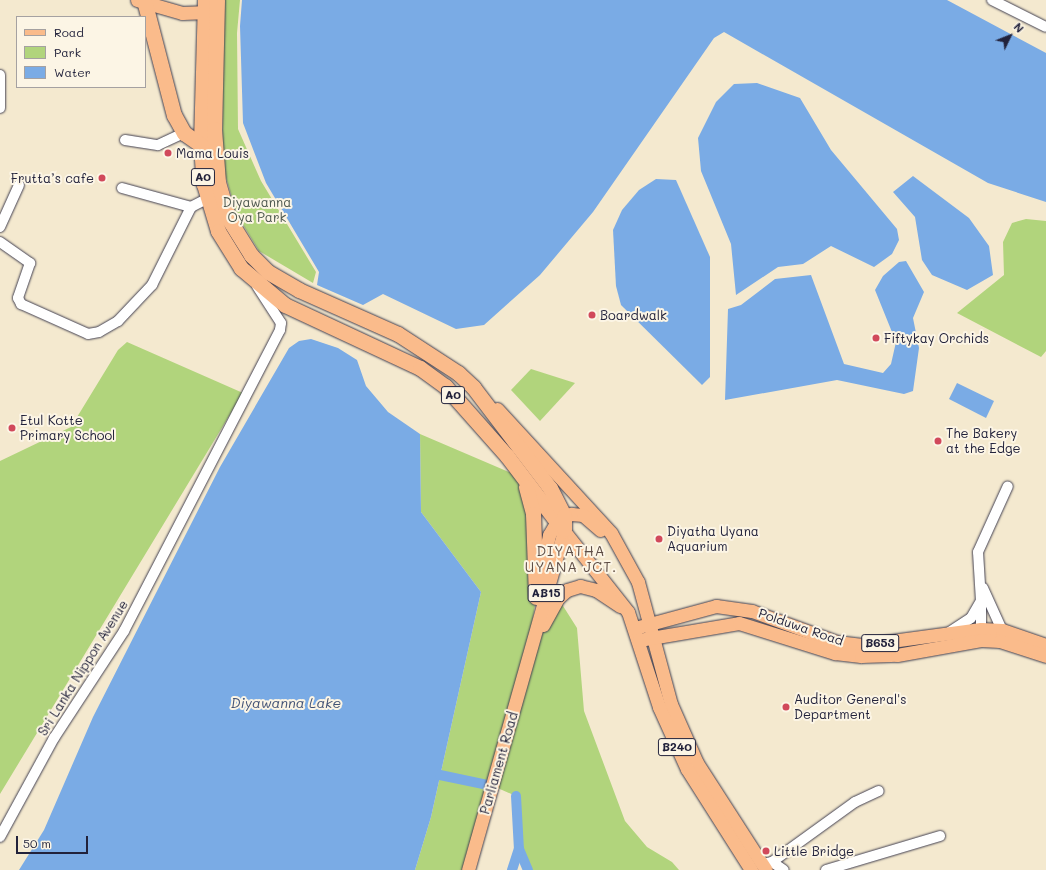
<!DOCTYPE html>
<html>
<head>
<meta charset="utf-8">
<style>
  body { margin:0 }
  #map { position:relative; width:1046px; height:870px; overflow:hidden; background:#f4e9cf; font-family:Mali,sans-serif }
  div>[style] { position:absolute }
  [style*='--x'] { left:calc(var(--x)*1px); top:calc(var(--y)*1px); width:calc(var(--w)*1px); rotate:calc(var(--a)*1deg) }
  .green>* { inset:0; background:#b1d47c }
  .water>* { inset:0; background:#7aabe5 }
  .canal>* { height:10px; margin:-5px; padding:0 5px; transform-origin:5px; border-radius:5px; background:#7aabe5 }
  .roads { filter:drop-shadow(0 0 1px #424051) drop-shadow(0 0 1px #424051) }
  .minor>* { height:10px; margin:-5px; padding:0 5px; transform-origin:5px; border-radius:5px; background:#fff }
  .major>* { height:13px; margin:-6.5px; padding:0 6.5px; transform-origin:6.5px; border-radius:6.5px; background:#fabb8b }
  .highway>* { height:15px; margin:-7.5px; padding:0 7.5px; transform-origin:7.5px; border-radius:7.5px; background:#fabb8b }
  .dots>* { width:11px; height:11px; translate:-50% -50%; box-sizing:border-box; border:2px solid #fcf5e5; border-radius:50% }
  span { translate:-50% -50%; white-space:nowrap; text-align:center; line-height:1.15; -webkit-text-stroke:4px #fcf5e5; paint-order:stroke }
  .shield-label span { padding:1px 3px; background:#fcf5e5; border:1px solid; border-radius:3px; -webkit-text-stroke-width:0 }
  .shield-label { font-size:12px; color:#22223b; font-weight:700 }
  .poi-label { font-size:13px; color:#22223b }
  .left { translate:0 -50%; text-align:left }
  .right { translate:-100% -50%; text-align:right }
  .park-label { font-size:13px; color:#4d574e }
  .street-label { font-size:13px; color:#22223b }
  .neighbourhood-label { font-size:14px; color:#5e4d46; letter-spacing:1px }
  .water-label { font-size:14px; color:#415276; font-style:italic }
  .legend { position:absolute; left:16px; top:16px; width:130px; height:72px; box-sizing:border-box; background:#fcf5e5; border:1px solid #a5a1a1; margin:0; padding:5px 7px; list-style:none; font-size:12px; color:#22223b }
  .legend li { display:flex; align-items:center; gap:8px; height:20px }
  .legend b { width:20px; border:1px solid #a5a1a1 }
  .north { position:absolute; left:990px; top:16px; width:40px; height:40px; -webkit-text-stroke:3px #fcf5e5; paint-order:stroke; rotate:47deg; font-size:11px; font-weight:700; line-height:16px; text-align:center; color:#22223b }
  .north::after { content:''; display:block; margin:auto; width:14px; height:18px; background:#22223b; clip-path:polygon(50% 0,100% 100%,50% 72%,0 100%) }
  .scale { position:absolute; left:16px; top:836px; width:72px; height:18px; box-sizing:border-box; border:2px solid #22223b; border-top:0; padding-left:5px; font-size:12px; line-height:14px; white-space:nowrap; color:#22223b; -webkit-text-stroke:3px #fcf5e5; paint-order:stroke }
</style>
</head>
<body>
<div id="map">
  <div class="green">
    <div style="clip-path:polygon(224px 0,240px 0,237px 33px,238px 129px,261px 181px,316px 272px,313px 283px,259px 251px,237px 215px,222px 164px)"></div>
    <div style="clip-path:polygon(1026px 219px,1046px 221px,1046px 351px,1041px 357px,957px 313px,1004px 275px,1003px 242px,1012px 223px)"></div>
    <div style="clip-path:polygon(127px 342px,243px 393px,0 794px,0 461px,71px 427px,118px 350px)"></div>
    <div style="clip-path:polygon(531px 369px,575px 383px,540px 421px,511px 390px)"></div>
    <div style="clip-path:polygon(420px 434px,523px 478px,536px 597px,528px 654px,558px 598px,577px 628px,584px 711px,625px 821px,647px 847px,672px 862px,679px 870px,528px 870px,519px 849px,516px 796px,493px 786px,468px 870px,415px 870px,431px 817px,481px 592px,421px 512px)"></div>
  </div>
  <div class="water">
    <div style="clip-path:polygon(242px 0,947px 0,1046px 53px,1046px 202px,988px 183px,724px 32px,714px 38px,593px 212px,540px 275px,484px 325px,456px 329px,383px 294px,363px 305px,317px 285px,319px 272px,266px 183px,243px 123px,240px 26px)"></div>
    <div style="clip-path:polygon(757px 83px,800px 98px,831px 150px,897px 229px,899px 240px,892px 254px,874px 267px,831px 246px,803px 264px,778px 267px,736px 295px,731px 244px,701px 171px,698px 138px,716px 102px,734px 84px)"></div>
    <div style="clip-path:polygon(913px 176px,969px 218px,989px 246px,993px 275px,967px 290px,932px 275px,922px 260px,915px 217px,893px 192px)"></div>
    <div style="clip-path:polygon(656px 179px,676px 180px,710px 257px,710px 377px,702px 385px,621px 305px,616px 286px,613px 230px,622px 210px,639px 190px)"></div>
    <div style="clip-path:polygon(906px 261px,924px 292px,913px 318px,919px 348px,913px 391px,904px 394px,837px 380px,725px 400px,728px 309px,741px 305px,775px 279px,811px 275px,844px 364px,883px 373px,891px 364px,896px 342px,875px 290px,883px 276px,899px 262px)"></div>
    <div style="clip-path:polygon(311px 339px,338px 348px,357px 360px,366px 386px,388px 412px,420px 434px,421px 512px,481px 592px,431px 817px,415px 870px,19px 870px,44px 830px,93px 717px,220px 467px,289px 348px,299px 341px)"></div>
    <div style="clip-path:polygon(957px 383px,994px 401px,986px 418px,949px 399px)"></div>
  </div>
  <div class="canal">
    <div style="--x:440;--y:775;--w:53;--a:11.9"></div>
    <div style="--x:516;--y:796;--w:53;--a:86.8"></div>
    <div style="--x:519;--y:849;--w:23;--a:67"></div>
    <div style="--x:512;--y:870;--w:22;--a:-72"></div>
  </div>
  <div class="roads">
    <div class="minor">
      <div style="--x:992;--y:0;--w:60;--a:26.6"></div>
      <div style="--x:0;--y:75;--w:33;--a:90"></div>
      <div style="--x:125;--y:140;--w:33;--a:9"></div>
      <div style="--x:158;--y:145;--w:29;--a:-25"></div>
      <div style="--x:122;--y:188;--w:72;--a:15.4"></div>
      <div style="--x:0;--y:227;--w:46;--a:-65.7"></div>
      <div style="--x:0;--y:242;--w:37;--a:35"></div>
      <div style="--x:30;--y:263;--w:37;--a:109"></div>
      <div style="--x:18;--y:298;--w:7;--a:63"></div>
      <div style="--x:21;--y:304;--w:73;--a:24.1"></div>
      <div style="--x:88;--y:334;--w:11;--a:-10"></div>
      <div style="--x:99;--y:332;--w:22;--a:-30"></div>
      <div style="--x:118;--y:321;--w:50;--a:-46.6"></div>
      <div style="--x:152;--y:285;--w:87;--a:-63.4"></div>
      <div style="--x:191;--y:207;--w:18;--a:-27"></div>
      <div style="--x:983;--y:588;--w:46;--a:65.7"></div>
      <div style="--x:981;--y:602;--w:34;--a:90"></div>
      <div style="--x:948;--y:633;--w:27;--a:-33"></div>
      <div style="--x:971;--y:618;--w:20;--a:-60"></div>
      <div style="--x:981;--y:601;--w:49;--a:-93.5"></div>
      <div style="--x:978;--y:552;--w:72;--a:-65.6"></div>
      <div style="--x:0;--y:837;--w:113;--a:-61.4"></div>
      <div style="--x:54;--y:738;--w:128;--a:-56.8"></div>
      <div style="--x:124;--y:631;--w:339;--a:-62.6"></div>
      <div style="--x:280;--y:330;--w:7;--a:-82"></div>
      <div style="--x:281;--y:323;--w:44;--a:-123"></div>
      <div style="--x:772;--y:862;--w:102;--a:-35.9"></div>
      <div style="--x:855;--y:802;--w:26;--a:-25"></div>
      <div style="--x:767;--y:863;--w:5;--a:-11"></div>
      <div style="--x:772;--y:862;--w:14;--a:34"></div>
      <div style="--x:826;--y:870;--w:119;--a:-16.6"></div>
    </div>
    <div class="major">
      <div style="--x:137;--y:0;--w:47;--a:16.1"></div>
      <div style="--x:182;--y:13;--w:33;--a:-2"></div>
      <div style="--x:497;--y:409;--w:168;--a:47.4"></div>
      <div style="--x:611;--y:533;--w:56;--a:61.1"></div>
      <div style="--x:638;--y:582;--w:126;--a:74.9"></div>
      <div style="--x:671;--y:704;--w:64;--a:66.2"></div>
      <div style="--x:697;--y:763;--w:127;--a:57.2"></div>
      <div style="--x:564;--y:531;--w:103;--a:51.7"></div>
      <div style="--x:628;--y:612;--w:100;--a:71.9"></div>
      <div style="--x:659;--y:707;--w:68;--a:65.7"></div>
      <div style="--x:687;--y:769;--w:120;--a:57.6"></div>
      <div style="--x:539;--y:583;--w:49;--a:-78.2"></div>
      <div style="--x:549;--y:535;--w:16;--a:-60"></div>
      <div style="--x:557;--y:521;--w:16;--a:-27"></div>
      <div style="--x:571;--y:514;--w:12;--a:5"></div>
      <div style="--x:583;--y:515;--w:23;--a:41"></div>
      <div style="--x:543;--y:625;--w:31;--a:-61"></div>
      <div style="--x:558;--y:598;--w:12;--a:-42"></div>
      <div style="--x:567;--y:590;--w:14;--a:-17"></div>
      <div style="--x:580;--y:586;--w:16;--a:14"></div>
      <div style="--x:596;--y:590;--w:29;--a:34"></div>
      <div style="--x:635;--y:628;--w:84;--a:-15.2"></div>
      <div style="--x:716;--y:606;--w:36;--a:8"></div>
      <div style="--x:752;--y:611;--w:90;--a:20"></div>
      <div style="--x:837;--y:642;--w:25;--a:7"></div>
      <div style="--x:862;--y:645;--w:120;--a:-7.7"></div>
      <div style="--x:981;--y:629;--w:21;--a:3"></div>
      <div style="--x:1002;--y:630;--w:46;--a:18.8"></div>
      <div style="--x:639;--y:640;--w:101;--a:-9.6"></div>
      <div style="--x:739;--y:623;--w:101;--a:17.4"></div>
      <div style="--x:835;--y:653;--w:26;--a:7"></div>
      <div style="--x:861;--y:656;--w:36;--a:-2"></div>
      <div style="--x:897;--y:655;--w:85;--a:-10.1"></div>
      <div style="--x:981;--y:640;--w:19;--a:3"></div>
      <div style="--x:1000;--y:641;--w:48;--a:18.1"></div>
      <div style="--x:468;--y:870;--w:352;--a:-74.2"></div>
    </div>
    <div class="highway">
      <div style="--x:205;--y:0;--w:145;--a:91.6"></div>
      <div style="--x:201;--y:145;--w:39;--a:86"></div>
      <div style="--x:204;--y:184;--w:49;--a:73.4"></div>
      <div style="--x:218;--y:231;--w:44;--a:58.1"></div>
      <div style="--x:241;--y:268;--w:57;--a:40.1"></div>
      <div style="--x:285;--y:305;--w:149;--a:25"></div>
      <div style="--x:420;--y:368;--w:31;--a:36"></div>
      <div style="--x:445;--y:386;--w:94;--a:48.5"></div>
      <div style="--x:507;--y:456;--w:94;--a:52.8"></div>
      <div style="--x:217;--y:0;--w:129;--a:91.3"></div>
      <div style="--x:214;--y:129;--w:53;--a:85.7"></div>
      <div style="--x:218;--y:182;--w:37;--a:74"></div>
      <div style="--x:228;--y:218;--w:44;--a:58.1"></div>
      <div style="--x:251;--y:255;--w:24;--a:45"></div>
      <div style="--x:268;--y:272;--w:36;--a:30"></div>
      <div style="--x:299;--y:290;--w:108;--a:24"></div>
      <div style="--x:398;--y:334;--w:72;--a:33"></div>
      <div style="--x:458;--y:373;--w:21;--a:43"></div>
      <div style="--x:473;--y:387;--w:127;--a:52.7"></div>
      <div style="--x:550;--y:488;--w:31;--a:63"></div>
      <div style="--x:564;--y:516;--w:13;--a:90"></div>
      <div style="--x:145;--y:4;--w:115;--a:75.4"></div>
      <div style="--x:174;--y:115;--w:21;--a:61"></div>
      <div style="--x:184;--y:133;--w:21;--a:35"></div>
      <div style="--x:526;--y:487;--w:28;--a:75"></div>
      <div style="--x:533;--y:514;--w:83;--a:87.9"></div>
    </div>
  </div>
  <div class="dots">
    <div style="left:168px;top:153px;background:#d1495b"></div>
    <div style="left:102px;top:178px;background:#d1495b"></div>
    <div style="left:592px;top:315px;background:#d1495b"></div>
    <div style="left:876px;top:338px;background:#d1495b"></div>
    <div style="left:12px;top:428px;background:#d1495b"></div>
    <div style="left:938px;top:441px;background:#d1495b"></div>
    <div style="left:659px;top:539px;background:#d1495b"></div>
    <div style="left:786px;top:707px;background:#d1495b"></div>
    <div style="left:766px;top:851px;background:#d1495b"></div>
  </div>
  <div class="shield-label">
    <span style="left:203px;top:177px">A0</span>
    <span style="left:453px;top:395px">A0</span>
    <span style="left:546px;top:593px">AB15</span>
    <span style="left:880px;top:643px">B653</span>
    <span style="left:677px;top:747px">B240</span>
  </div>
  <div class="poi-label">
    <span class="left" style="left:176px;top:153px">Mama Louis</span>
    <span class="right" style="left:94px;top:178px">Frutta’s cafe</span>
    <span class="left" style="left:600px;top:315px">Boardwalk</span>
    <span class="left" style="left:884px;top:338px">Fiftykay Orchids</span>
    <span class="left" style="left:20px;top:428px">Etul Kotte<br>Primary School</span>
    <span class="left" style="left:946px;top:441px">The Bakery<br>at the Edge</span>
    <span class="left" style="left:667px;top:539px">Diyatha Uyana<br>Aquarium</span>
    <span class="left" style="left:794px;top:707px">Auditor General's<br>Department</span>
    <span class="left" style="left:774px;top:851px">Little Bridge</span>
  </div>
  <div class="park-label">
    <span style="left:257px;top:210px">Diyawanna<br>Oya Park</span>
  </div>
  <div class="street-label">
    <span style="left:801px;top:627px;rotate:19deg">Polduwa Road</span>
    <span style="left:83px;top:668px;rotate:-58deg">Sri Lanka Nippon Avenue</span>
    <span style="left:499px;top:763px;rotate:-74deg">Parliament Road</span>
  </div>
  <div class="neighbourhood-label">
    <span style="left:571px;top:559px">DIYATHA<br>UYANA JCT.</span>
  </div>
  <div class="water-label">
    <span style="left:286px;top:703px">Diyawanna Lake</span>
  </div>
  <ul class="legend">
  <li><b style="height:5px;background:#fabb8b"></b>Road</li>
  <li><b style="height:11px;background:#b1d47c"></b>Park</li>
  <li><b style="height:11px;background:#7aabe5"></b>Water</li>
  </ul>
  <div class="north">N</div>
  <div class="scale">50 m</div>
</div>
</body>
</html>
